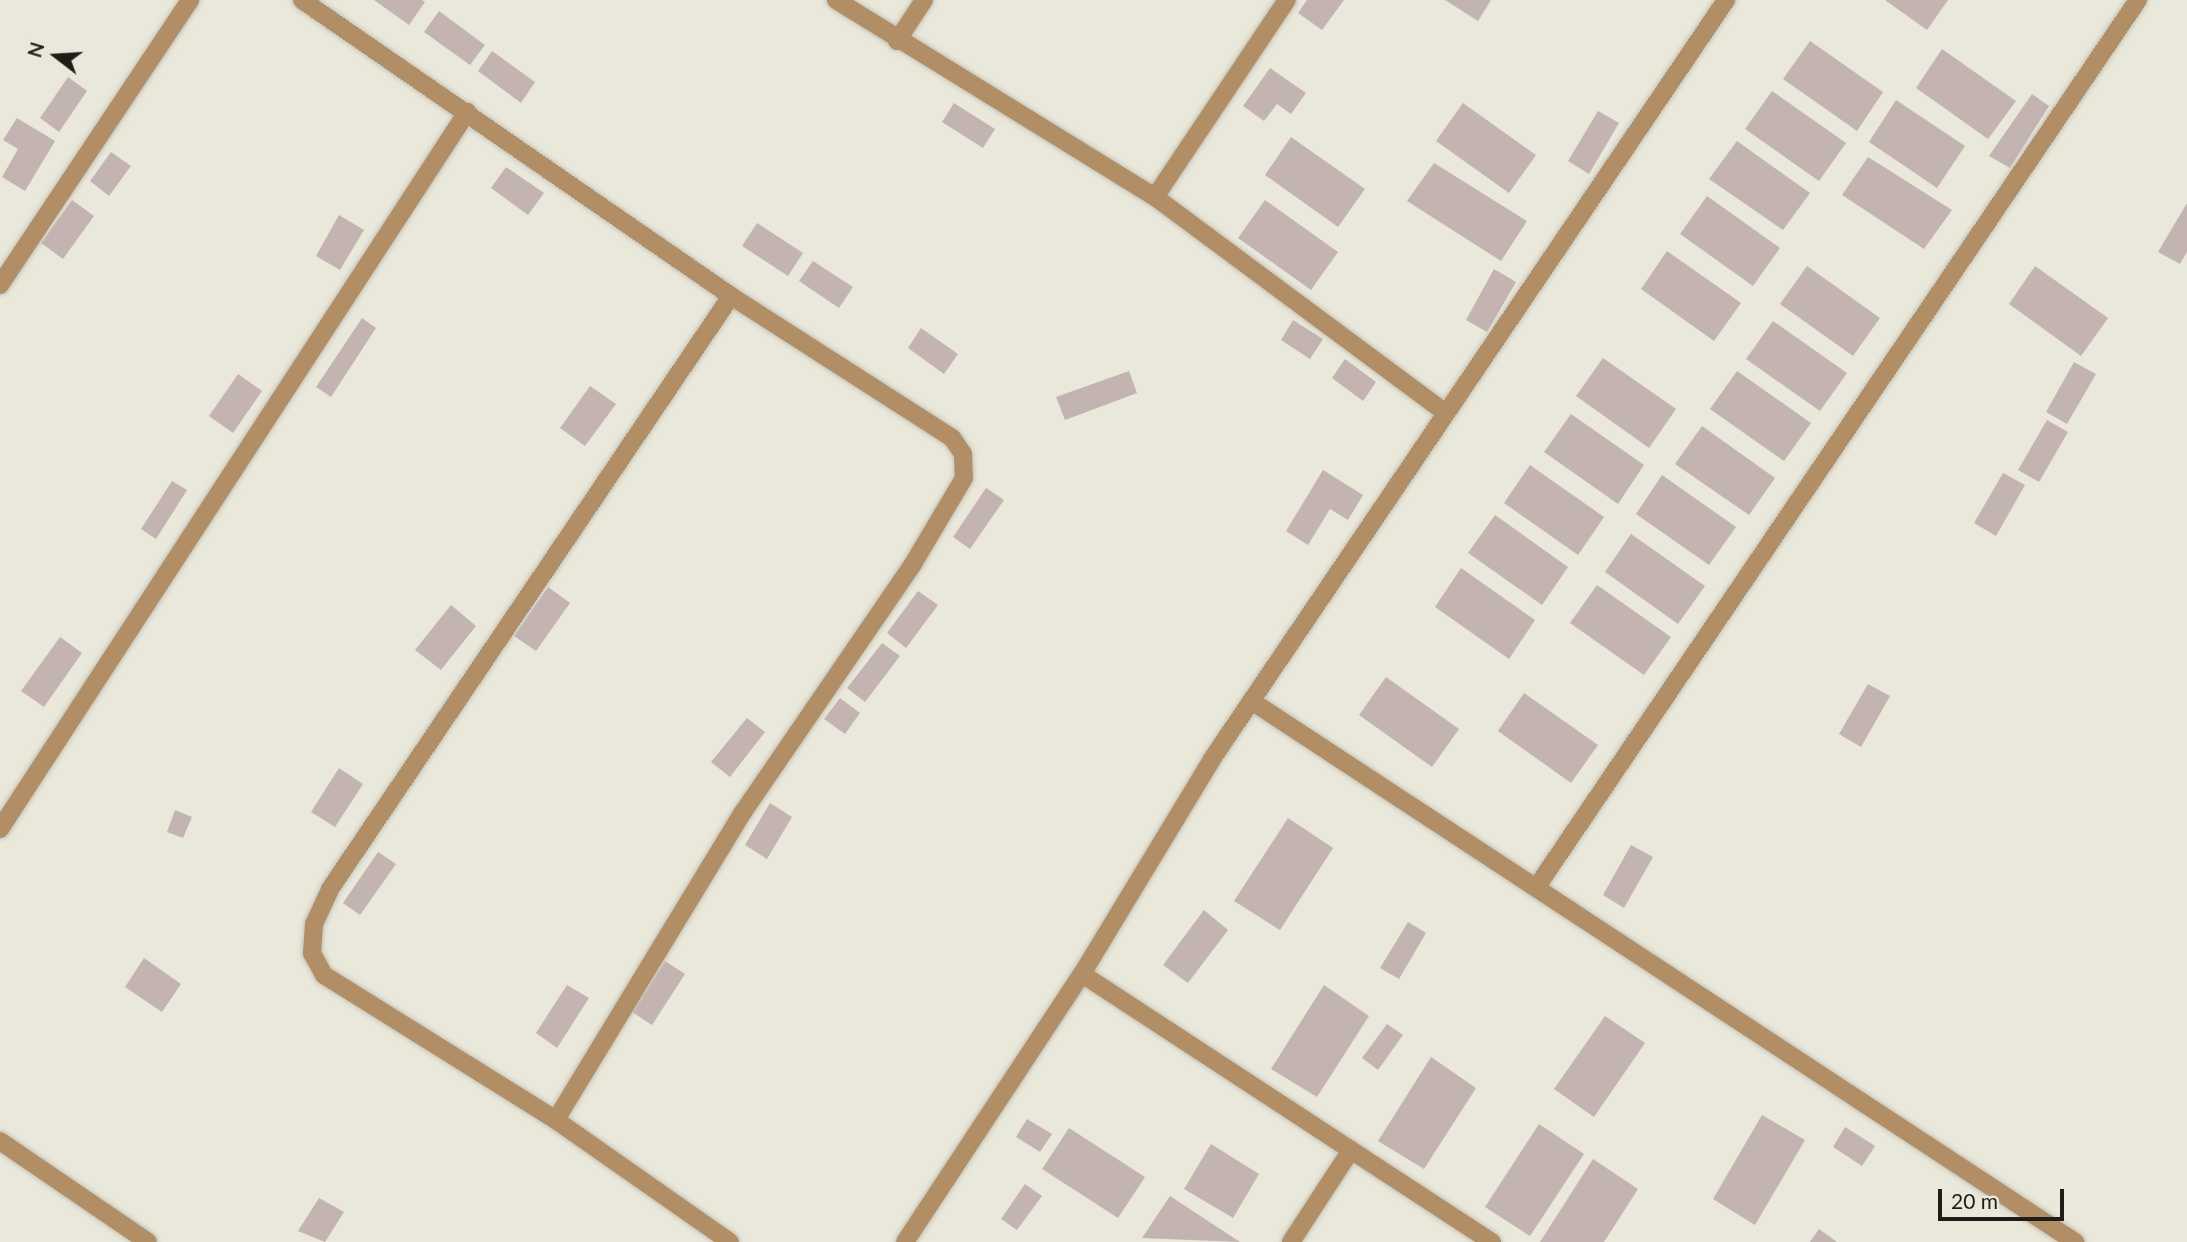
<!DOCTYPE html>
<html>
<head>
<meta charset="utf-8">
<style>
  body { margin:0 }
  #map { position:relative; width:2187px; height:1242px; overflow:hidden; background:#eae8db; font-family:Lato,sans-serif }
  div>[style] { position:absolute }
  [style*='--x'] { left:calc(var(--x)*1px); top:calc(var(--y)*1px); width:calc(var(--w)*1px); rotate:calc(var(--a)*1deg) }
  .building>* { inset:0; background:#c3b3b1 }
  .roads { filter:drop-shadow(0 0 2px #c5c3b8) drop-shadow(0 0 2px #c5c3b8) }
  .street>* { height:18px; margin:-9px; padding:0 9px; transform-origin:9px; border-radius:9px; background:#b18e65 }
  span { translate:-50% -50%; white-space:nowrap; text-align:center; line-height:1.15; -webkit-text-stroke:5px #eae8db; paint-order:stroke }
  .north { position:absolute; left:21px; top:21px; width:70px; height:70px; -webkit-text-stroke:5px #eae8db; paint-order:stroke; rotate:287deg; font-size:19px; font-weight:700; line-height:28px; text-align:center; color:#1e1d18 }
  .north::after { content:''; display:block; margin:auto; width:24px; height:32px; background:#1e1d18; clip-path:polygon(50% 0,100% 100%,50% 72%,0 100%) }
  .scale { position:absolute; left:1938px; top:1189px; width:126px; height:32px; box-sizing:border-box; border:4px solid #1e1d18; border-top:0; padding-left:9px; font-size:21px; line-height:24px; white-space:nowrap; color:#1e1d18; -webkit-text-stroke:5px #eae8db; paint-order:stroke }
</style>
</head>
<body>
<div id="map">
  <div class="building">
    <div style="clip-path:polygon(374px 0,422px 0,425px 2px,409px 25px)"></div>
    <div style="clip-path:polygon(1307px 0,1344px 0,1322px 30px,1298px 13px)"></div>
    <div style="clip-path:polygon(1445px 0,1491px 0,1478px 21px)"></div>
    <div style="clip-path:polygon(1885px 0,1948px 0,1927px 30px)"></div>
    <div style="clip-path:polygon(439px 11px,485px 45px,470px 65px,424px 32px)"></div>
    <div style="clip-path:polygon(1810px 41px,1883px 92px,1857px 131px,1783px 79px)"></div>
    <div style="clip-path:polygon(1942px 49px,2016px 101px,1988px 139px,1916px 88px)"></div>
    <div style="clip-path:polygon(492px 51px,535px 82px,521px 103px,478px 71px)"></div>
    <div style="clip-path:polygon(1270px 68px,1306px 93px,1291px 114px,1277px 104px,1264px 121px,1243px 106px)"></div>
    <div style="clip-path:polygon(68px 77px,87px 91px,59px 132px,40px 118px)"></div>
    <div style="clip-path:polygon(1772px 91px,1846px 143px,1819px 181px,1745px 129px)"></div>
    <div style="clip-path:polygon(2032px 94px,2049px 106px,2010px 168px,1989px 156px)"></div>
    <div style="clip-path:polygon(1896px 100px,1965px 146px,1937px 188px,1869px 142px)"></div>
    <div style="clip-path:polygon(954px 103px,995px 129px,983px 148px,942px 122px)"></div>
    <div style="clip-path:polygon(1463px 103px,1536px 155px,1509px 193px,1436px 141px)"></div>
    <div style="clip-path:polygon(1598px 111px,1619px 123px,1589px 174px,1568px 161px)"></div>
    <div style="clip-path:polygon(17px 118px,55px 141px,25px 191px,2px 177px,18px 149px,3px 140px)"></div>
    <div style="clip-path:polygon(1291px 137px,1365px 189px,1338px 227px,1265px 175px)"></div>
    <div style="clip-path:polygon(1737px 141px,1810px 193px,1783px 230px,1709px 179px)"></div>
    <div style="clip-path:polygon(111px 152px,131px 166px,109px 196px,90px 181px)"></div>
    <div style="clip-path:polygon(1868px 157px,1952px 210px,1924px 249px,1842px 195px)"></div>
    <div style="clip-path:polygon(1434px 163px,1527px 221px,1501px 261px,1407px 201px)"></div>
    <div style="clip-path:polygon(506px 167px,544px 193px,528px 215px,491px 188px)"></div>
    <div style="clip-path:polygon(1707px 196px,1780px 248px,1753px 286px,1680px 234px)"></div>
    <div style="clip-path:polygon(72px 200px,94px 216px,63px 259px,41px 243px)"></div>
    <div style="clip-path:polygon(1265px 200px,1338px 252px,1311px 290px,1238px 238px)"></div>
    <div style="clip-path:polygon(2187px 203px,2187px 252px,2180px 264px,2158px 252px)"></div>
    <div style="clip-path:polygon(339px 215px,364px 230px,340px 270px,316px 256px)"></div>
    <div style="clip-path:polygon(757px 223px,803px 253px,788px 276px,742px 246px)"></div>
    <div style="clip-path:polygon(1667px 251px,1741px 303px,1714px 341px,1641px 289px)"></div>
    <div style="clip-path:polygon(813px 261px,853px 287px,839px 308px,799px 281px)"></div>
    <div style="clip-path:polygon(1807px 266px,1880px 318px,1853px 356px,1780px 304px)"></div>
    <div style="clip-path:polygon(2035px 266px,2108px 318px,2081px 356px,2009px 304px)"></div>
    <div style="clip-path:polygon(1494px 269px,1516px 282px,1487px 332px,1466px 320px)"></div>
    <div style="clip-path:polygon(362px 318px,376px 328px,331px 397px,316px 387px)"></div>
    <div style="clip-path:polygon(1293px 320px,1323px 339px,1310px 359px,1281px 340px)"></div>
    <div style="clip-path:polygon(1773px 321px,1847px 373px,1820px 411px,1746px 359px)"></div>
    <div style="clip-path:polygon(921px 328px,958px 354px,944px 374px,908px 348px)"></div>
    <div style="clip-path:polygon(1603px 358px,1676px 409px,1649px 448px,1576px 396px)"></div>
    <div style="clip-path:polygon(1345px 359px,1376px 382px,1363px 401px,1332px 378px)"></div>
    <div style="clip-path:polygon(2074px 362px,2096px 374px,2067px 424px,2046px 412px)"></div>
    <div style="clip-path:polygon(1129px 371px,1137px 393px,1065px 420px,1056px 397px)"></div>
    <div style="clip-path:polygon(1737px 371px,1811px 423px,1784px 461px,1710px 409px)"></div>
    <div style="clip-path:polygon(238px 374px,262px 391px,233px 433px,209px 416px)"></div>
    <div style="clip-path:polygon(590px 386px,616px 404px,585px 446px,560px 428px)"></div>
    <div style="clip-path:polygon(1571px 414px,1644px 465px,1618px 504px,1544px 452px)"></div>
    <div style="clip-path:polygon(2047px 420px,2068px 432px,2039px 482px,2018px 470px)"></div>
    <div style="clip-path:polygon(1702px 426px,1775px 478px,1749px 515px,1675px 464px)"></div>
    <div style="clip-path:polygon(1530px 465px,1604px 517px,1578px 555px,1504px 503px)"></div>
    <div style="clip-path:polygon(1323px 470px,1363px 495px,1348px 520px,1330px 509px,1308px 545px,1286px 531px)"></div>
    <div style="clip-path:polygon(2003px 473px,2025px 485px,1996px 536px,1974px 523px)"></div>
    <div style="clip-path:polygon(1662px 475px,1736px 527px,1709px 565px,1636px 514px)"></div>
    <div style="clip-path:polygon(172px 481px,187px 490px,156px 539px,141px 529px)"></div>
    <div style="clip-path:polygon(986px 488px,1004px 500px,970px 549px,953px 537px)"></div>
    <div style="clip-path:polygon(1495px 515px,1568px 567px,1542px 605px,1468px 553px)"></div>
    <div style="clip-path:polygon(1631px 534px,1705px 586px,1678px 624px,1605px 572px)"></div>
    <div style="clip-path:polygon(1461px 568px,1535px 620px,1509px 659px,1435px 607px)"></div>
    <div style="clip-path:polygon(1597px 585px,1671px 637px,1644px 675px,1570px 623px)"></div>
    <div style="clip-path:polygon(548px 587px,570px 603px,536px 651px,514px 636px)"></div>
    <div style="clip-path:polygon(918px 591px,938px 605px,906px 648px,887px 633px)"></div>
    <div style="clip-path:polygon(451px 605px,476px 626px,441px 670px,415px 650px)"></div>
    <div style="clip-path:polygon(60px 637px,82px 653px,44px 707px,21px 691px)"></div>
    <div style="clip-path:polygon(882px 643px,900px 656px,865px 702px,847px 688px)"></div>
    <div style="clip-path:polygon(1386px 677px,1459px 729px,1432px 767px,1359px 715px)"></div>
    <div style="clip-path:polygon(1868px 684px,1890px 696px,1861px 747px,1839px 734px)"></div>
    <div style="clip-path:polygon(1524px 693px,1598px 745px,1571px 783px,1498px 731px)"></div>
    <div style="clip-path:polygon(840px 698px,860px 713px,845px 734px,824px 719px)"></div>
    <div style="clip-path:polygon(747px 718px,765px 732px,730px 777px,711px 762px)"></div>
    <div style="clip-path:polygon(339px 768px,363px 784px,335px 827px,311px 812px)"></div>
    <div style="clip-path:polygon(770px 803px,792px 817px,767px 859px,745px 845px)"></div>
    <div style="clip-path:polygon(175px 810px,192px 817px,183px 838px,167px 832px)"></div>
    <div style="clip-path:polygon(1288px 818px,1333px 848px,1280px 930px,1234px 901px)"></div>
    <div style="clip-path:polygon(1631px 845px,1653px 857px,1624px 908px,1603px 895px)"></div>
    <div style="clip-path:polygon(378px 852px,396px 864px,360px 915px,343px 903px)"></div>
    <div style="clip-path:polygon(1204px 910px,1228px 930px,1188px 983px,1163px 965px)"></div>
    <div style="clip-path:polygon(1408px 922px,1426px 933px,1399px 979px,1380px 968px)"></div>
    <div style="clip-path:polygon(144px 958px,181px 984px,162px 1012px,125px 987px)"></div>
    <div style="clip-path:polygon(665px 961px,685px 974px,652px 1025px,632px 1012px)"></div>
    <div style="clip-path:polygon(567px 985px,589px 998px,557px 1048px,536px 1033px)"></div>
    <div style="clip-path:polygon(1324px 985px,1369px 1016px,1317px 1097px,1271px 1069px)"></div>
    <div style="clip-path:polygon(1605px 1016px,1645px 1043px,1594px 1117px,1554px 1089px)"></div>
    <div style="clip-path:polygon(1387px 1024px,1403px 1035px,1378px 1070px,1362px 1058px)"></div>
    <div style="clip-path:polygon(1431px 1057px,1476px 1088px,1424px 1169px,1378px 1141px)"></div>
    <div style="clip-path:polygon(1762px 1115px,1805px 1140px,1755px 1225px,1713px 1199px)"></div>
    <div style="clip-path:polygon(1027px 1119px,1052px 1134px,1040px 1152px,1016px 1137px)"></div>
    <div style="clip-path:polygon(1539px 1124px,1584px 1154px,1530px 1236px,1485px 1207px)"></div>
    <div style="clip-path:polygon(1845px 1127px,1875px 1146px,1862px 1166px,1833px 1147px)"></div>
    <div style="clip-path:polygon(1069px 1128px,1145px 1177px,1118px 1218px,1042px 1169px)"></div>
    <div style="clip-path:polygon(1211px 1144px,1259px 1174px,1233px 1218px,1184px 1189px)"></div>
    <div style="clip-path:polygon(1593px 1159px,1638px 1189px,1604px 1242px,1540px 1242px)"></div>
    <div style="clip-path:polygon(1025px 1184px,1042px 1196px,1017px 1230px,1001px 1219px)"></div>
    <div style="clip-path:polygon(1170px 1196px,1240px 1242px,1142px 1238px)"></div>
    <div style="clip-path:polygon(319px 1198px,344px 1212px,325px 1242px,298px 1231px)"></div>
    <div style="clip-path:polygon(1819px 1229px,1837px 1242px,1810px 1242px)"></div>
  </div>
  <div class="roads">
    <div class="street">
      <div style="--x:302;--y:0;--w:521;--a:34.6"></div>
      <div style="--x:731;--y:296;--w:263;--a:32.7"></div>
      <div style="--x:952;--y:438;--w:19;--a:55"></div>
      <div style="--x:963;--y:454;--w:24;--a:88"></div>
      <div style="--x:964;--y:478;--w:100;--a:120.7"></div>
      <div style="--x:913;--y:564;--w:301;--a:124.4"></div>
      <div style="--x:743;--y:812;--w:360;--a:121.3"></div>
      <div style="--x:836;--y:0;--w:375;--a:31.7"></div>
      <div style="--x:1155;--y:197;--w:361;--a:36.6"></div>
      <div style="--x:897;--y:41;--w:49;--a:-56.6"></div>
      <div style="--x:1155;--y:197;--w:237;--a:-56.2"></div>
      <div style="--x:0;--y:285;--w:343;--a:-56.3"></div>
      <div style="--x:1253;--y:702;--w:984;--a:33.3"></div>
      <div style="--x:0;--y:829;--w:856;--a:-56.92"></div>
      <div style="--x:1536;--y:888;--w:1073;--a:-55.87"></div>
      <div style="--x:1082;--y:974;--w:490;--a:33.2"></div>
      <div style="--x:0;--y:1141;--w:179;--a:34.3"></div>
      <div style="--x:730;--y:1242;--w:213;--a:-145"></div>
      <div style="--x:556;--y:1120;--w:274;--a:-148"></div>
      <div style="--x:324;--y:975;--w:25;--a:-119"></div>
      <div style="--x:312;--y:953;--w:29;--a:-86"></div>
      <div style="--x:314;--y:924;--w:38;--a:-65"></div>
      <div style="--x:330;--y:889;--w:716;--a:-55.93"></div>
      <div style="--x:905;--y:1242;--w:321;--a:-56.6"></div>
      <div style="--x:1082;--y:974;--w:251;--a:-58.8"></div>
      <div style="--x:1212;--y:759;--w:917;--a:-55.89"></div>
      <div style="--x:1291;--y:1242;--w:110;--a:-56.9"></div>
    </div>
  </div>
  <div class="north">N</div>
  <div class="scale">20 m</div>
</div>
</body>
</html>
